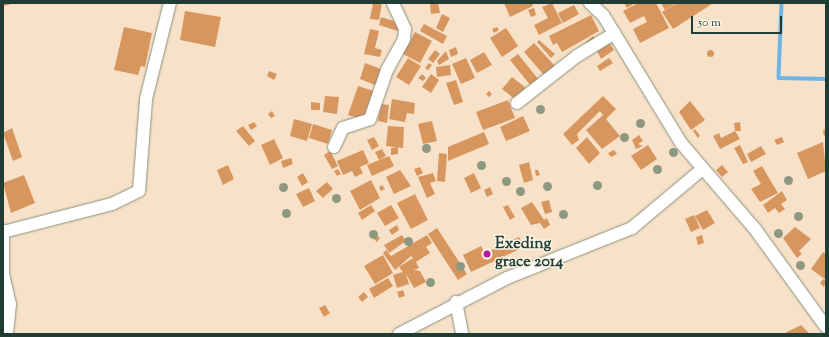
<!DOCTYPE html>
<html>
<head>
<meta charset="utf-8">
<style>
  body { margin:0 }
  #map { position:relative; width:829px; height:337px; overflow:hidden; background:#f7e2c9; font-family:"Sorts Mill Goudy",serif }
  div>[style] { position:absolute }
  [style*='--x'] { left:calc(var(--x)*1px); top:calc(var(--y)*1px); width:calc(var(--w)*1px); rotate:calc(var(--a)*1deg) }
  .stream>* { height:3.5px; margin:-1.75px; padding:0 1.75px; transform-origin:1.75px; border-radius:1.75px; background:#70b3e5 }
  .building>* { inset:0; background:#d8965f }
  .round { border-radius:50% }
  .roads { filter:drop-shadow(0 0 1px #8b907e) drop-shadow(0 0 1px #8b907e) }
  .minor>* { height:12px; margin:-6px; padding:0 6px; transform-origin:6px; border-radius:6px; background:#fff }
  .trees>* { width:9px; height:9px; margin:-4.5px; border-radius:50%; background:#8e9880 }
  .dots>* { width:11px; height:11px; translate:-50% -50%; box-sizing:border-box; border:2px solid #fcf5e5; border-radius:50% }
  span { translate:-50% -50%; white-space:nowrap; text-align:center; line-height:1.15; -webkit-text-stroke:3px #fcf5e5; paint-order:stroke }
  .poi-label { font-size:16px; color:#1f3d34; font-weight:700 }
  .left { translate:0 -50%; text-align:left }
  .frame { position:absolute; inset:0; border:4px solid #1f3d34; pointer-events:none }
  .scale { position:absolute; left:691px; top:16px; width:91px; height:18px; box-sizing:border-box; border:2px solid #1f3d34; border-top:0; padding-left:5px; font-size:12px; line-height:14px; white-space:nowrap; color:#1f3d34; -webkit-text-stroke:3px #fcf5e5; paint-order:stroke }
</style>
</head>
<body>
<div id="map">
  <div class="stream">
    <div style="--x:782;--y:3;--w:75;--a:92.3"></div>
    <div style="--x:779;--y:78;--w:47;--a:1.2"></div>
  </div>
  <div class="building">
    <div style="clip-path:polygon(3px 3px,16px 3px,3px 6px)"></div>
    <div style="clip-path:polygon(373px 3px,382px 3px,379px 20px,370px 19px)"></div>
    <div style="clip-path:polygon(430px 3px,438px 3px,440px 13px,431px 14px)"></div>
    <div style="clip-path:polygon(504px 3px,532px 3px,533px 6px,510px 17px)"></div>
    <div style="clip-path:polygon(552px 3px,562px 23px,539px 35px,534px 25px,548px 18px,542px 7px)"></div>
    <div style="clip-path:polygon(624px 3px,635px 3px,627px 8px)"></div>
    <div style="clip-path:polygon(638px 3px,656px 3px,669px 28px,640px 43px,633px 29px,647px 22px,644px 16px,630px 23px,623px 11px)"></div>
    <div style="clip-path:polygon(661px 3px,676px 3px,665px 10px)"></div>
    <div style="clip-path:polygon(677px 3px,711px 3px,712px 4px,673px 29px,662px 12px)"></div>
    <div style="clip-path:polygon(574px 5px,579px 14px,563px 23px,558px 13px)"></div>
    <div style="clip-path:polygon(534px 8px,536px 15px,531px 17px,528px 10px)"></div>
    <div style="clip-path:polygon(185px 11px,221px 17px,215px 47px,180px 40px)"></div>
    <div style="clip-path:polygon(442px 14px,450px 18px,443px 32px,436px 28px)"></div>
    <div style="clip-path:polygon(591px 15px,599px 31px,562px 52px,557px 43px,553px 45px,549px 36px)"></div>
    <div style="clip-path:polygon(381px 17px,400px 23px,398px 31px,379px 25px)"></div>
    <div style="clip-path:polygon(424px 24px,447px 36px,443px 44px,420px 31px)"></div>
    <div style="clip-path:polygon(124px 27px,152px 33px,145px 67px,141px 66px,138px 75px,114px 70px)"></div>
    <div style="clip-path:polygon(497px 27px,499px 30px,494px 33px,492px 29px)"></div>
    <div style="clip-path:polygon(506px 28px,518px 46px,502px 57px,490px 38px)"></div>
    <div style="clip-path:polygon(370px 29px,379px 31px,375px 48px,382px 50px,380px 57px,364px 54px)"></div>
    <div style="clip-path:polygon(415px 32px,432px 41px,420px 63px,403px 54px)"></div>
    <div style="clip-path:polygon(593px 36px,596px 40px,588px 46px,585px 43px)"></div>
    <div style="clip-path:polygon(539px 40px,555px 54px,551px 58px,537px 42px)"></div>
    <div style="clip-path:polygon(609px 42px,614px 50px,601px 59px,597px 51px)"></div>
    <div style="clip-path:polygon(534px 43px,555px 66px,544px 75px,524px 52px)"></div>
    <div style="clip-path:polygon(456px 47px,458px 54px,451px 57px,449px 50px)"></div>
    <div class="round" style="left:706.5px;top:49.5px;width:7px;height:7px"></div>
    <div style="clip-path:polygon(435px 50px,440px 54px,433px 63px,428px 59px)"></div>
    <div style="clip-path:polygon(446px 51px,449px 59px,439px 65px,437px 61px)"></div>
    <div style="clip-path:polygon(484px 52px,492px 65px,477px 73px,470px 60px)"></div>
    <div style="clip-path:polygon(518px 54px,539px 80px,531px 86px,510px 60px)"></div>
    <div style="clip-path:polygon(408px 58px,421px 66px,409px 85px,396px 77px)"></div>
    <div style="clip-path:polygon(466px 58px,475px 78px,461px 84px,452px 64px)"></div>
    <div style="clip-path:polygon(609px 58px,613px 63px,600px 71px,597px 66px)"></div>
    <div style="clip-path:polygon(365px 63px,381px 69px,375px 85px,360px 79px)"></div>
    <div style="clip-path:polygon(429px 63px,432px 65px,428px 70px,425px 68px)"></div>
    <div style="clip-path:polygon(450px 65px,451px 75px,437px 77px,436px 67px)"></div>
    <div style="clip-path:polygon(269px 71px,277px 74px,274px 80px,267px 76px)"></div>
    <div style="clip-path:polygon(422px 74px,426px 78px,423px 81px,418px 78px)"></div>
    <div style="clip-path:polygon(431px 74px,439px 80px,431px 93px,422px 87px)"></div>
    <div style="clip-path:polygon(512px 77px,526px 88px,516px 100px,502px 89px)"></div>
    <div style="clip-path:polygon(456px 80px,463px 102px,454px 105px,446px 83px)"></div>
    <div style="clip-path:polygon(358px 86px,374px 91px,364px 120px,348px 115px)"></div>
    <div style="clip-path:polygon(489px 91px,492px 94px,489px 97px,486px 94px)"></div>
    <div style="clip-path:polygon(325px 96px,339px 97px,337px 114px,323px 112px)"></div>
    <div style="clip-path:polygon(603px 96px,616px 109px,606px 119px,620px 136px,602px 149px,586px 130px,603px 115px,600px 111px,577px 134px,579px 140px,572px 145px,563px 134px)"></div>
    <div style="clip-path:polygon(392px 99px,415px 103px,414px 114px,407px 113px,405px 122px,389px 119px)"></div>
    <div style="clip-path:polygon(508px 100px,515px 118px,483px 130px,476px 112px)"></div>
    <div style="clip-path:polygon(690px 101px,705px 120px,691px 130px,679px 112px)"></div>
    <div style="clip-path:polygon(311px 102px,320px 103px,320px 110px,311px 110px)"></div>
    <div style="clip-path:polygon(381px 104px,389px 105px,387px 123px,378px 121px)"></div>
    <div style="clip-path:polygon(272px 111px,275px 116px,271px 118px,268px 114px)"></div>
    <div style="clip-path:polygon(523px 116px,530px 131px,506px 141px,500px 127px)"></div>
    <div style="clip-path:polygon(294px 119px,312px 124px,307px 141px,290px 136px)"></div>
    <div style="clip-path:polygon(432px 121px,437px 141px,423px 144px,418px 124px)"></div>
    <div style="clip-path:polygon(254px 122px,257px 126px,251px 130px,248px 125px)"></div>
    <div style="clip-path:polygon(740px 122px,741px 131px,735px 131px,740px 139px,720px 149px,713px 136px,719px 133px,721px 138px,735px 131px,734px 123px)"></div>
    <div style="clip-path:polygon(313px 124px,332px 130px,328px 144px,309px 138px)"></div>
    <div style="clip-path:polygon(243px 126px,255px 141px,249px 146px,236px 131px)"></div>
    <div style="clip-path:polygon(388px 126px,404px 127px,403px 148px,386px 146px)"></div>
    <div style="clip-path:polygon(12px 128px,22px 157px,13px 161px,3px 133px)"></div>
    <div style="clip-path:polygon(695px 129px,700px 136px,698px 138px,693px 131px)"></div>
    <div style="clip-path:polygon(826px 129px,826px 135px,824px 136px,823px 130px)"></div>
    <div style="clip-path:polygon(484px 132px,489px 144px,448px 161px,448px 147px)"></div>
    <div style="clip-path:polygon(639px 135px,643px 141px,638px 144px,643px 146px,636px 149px,632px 140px)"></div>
    <div style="clip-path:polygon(374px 137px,379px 146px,372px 150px,367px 140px)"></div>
    <div style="clip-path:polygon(587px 137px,600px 153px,589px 164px,576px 148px)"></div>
    <div style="clip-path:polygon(782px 137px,784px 142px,777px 145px,774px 140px)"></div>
    <div style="clip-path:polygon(274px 139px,283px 158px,270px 165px,261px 145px)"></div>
    <div style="clip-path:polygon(823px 142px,826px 171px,808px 179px,797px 153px)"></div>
    <div style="clip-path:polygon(648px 145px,657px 159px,641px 170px,631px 156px)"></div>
    <div style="clip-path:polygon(740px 145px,748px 162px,743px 164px,734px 148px)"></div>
    <div style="clip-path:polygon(761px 146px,766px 154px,751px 162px,747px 154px)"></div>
    <div style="clip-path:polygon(398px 147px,398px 154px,391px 155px,391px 148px)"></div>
    <div style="clip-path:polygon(382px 149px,386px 156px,379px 160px,375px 152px)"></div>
    <div style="clip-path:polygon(363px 150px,369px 163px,360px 167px,363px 173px,355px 177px,352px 171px,343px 175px,337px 161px)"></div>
    <div style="clip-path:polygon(614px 150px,617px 154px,611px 157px,608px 153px)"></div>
    <div style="clip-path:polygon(330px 151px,338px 166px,332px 169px,324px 155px)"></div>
    <div style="clip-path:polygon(439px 153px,447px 154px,445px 182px,437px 181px)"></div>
    <div style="clip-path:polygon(389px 156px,394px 166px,372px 176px,367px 165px)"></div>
    <div style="clip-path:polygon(291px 158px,293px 164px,283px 168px,281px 161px)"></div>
    <div style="clip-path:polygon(529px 162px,533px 180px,524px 183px,519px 165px)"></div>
    <div style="clip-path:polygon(228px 165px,234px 179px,223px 185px,217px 170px)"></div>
    <div style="clip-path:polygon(722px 165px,728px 172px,722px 177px,716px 170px)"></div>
    <div style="clip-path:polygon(762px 166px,778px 193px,760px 202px,751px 189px,761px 184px,753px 171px)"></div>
    <div style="clip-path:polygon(420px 167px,423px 173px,417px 176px,414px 169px)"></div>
    <div style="clip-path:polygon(338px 169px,341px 174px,337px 176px,334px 171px)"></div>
    <div style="clip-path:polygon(400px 170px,411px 186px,394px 194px,386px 177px)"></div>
    <div style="clip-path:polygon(535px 170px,538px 170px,540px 175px,536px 176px)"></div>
    <div style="clip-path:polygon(303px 173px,308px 182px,302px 186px,297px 177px)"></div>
    <div style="clip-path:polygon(433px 173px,436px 181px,430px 183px,435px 194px,427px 198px,418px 177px)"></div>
    <div style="clip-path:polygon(474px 173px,481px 188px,471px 193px,464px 178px)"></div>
    <div style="clip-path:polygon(24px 175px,35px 203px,11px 213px,3px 183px)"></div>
    <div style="clip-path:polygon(371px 180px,380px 198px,360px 210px,350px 191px)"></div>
    <div style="clip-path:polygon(327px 182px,333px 189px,323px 198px,316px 191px)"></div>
    <div style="clip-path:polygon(382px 185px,385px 189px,381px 191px,379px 187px)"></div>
    <div style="clip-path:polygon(490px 187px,493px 194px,487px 197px,484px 190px)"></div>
    <div style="clip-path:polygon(309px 188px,315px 201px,303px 207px,296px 194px)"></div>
    <div style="clip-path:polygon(782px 191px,787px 200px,781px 204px,785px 209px,779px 213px,775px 208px,768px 213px,763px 205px)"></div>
    <div style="clip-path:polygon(415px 194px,428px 220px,411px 229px,397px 203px)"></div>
    <div style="clip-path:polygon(549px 200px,552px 212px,545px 214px,541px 202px)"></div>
    <div style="clip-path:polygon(532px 202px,544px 220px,547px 218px,550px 225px,544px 229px,540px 223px,531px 225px,521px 208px)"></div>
    <div style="clip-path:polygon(371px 205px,375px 211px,362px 220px,358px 213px)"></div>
    <div style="clip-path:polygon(391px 205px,399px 218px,385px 226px,377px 213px)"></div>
    <div style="clip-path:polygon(508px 205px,515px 217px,510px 220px,503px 207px)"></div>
    <div style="clip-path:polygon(707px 210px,715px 223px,703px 230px,695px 216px)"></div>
    <div style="clip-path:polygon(694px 215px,700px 228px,691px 232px,685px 219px)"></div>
    <div style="clip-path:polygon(397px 225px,399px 230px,392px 235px,389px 230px)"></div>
    <div style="clip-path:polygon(795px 227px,811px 239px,799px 251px,802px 254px,797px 258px,783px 238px)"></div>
    <div style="clip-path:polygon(437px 228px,467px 274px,458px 280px,428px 234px)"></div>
    <div style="clip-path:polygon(402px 235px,406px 241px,389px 253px,384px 245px)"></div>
    <div style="clip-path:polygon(427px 235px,432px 243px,426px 247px,430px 253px,416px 262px,419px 268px,414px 270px,420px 271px,426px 282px,414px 288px,406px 274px,409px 284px,397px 288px,393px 275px,403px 272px,399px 267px,413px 258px,411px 256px,395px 270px,383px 253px,386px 250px,391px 256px)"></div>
    <div style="clip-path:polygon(702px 235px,704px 243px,698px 245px,696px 237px)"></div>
    <div style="clip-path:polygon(378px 236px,380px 238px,377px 242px,374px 239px)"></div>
    <div style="clip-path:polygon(519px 237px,524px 247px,471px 272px,463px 255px,481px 246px,485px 253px)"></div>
    <div style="clip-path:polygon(823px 252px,826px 254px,826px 280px,811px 269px)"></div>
    <div style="clip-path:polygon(383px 255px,393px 273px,375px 284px,364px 266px)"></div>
    <div style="clip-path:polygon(388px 278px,393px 286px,374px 298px,369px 289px)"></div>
    <div style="clip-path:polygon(823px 279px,826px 281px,824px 287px,820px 283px)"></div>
    <div style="clip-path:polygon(403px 290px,405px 296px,399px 298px,397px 292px)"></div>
    <div style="clip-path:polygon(364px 292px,368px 297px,362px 302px,358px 297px)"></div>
    <div style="clip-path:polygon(325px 305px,330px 313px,324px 317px,319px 308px)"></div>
    <div style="clip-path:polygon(801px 325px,810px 334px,783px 334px)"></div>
  </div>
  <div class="roads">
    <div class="minor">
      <div style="--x:590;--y:3;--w:18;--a:43"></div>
      <div style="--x:603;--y:15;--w:150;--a:58.6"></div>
      <div style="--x:681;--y:143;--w:113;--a:49.3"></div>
      <div style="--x:755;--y:229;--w:121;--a:54.1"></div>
      <div style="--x:517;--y:103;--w:76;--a:-38.1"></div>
      <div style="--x:577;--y:56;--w:44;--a:-31.2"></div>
      <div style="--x:334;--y:147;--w:21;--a:-65"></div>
      <div style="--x:343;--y:128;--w:28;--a:-18"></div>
      <div style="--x:370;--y:119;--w:52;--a:-70.9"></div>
      <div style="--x:387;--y:70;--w:35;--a:-61"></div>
      <div style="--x:404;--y:39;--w:10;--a:-84"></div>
      <div style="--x:405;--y:29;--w:29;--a:-115"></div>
      <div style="--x:3;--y:231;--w:41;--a:90"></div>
      <div style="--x:3;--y:232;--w:113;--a:-14.4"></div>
      <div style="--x:112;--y:204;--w:30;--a:-26"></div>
      <div style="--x:139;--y:191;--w:92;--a:-85.6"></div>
      <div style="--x:146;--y:99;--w:99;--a:-76"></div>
      <div style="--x:3;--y:274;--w:31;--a:77"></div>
      <div style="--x:10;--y:304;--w:30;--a:96"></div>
      <div style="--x:456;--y:302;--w:33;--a:79"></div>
      <div style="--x:399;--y:334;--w:122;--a:-27.4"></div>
      <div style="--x:507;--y:278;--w:135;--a:-21.8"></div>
      <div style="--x:632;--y:228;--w:90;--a:-40"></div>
    </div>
  </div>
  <div class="trees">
    <div style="left:540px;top:109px"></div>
    <div style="left:640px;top:123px"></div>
    <div style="left:624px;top:137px"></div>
    <div style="left:426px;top:148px"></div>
    <div style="left:673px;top:152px"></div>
    <div style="left:481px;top:165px"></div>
    <div style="left:657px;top:169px"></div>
    <div style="left:788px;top:180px"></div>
    <div style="left:506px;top:181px"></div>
    <div style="left:597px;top:185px"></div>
    <div style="left:547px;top:186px"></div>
    <div style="left:283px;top:187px"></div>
    <div style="left:520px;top:191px"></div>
    <div style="left:336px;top:198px"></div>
    <div style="left:286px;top:213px"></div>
    <div style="left:563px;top:214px"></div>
    <div style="left:798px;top:216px"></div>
    <div style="left:778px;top:233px"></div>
    <div style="left:373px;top:234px"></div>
    <div style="left:408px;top:241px"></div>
    <div style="left:800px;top:265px"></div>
    <div style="left:460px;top:266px"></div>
    <div style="left:430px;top:282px"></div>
  </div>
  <div class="dots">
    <div style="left:487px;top:254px;background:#b5179e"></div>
  </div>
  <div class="poi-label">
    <span class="left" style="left:495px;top:254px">Exeding<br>grace 2014</span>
  </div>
  <div class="frame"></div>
  <div class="scale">50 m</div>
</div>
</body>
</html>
